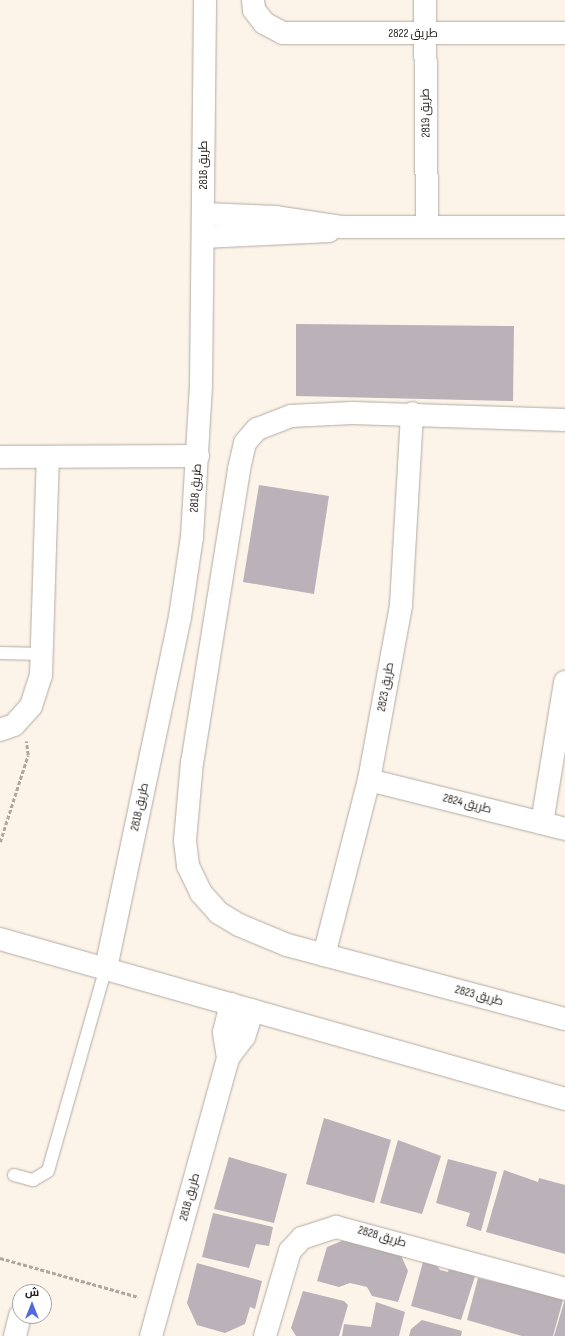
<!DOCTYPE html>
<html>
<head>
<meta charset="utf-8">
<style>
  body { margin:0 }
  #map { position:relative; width:565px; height:1336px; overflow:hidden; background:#fcf3e9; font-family:"Sofia Sans Condensed",Cairo,sans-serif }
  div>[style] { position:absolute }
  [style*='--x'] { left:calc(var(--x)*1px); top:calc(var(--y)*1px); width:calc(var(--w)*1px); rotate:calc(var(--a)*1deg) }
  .building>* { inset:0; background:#bbb1b9 }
  .path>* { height:2.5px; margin-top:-1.25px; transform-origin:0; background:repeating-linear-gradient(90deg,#aea79f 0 4px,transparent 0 6px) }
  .roads { filter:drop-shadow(0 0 1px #b3aba2) drop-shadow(0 0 1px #b3aba2) }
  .service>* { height:12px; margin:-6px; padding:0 6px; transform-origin:6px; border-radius:6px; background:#fff }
  .minor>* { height:22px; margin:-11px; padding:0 11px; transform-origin:11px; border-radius:11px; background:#fff }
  span { translate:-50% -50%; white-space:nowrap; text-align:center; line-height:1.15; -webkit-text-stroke:3px #fff; paint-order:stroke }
  .street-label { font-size:12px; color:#211d1a }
  .north { position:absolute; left:12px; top:1284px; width:40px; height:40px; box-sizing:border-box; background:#fff; border:1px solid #a6a5a3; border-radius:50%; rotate:0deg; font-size:11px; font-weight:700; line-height:16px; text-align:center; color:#211d1a }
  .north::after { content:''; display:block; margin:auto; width:14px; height:18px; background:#5268de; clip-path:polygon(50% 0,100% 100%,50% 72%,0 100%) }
</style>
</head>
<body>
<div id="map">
  <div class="building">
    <div style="clip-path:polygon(296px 324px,514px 326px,513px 401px,296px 396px)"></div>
    <div style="clip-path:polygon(259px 485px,329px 496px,314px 594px,243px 582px)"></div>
    <div style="clip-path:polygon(324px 1118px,391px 1140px,374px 1203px,306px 1184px)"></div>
    <div style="clip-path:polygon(398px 1140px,441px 1156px,422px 1214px,380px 1203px)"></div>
    <div style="clip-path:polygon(229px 1157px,287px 1174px,274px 1223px,214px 1209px)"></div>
    <div style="clip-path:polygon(448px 1159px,497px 1172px,481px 1231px,466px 1226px,470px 1213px,436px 1203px)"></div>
    <div style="clip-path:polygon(504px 1170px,538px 1182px,539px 1178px,565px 1185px,565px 1254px,486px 1232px)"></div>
    <div style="clip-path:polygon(213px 1213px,273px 1227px,269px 1246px,256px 1244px,249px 1268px,202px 1257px)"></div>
    <div style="clip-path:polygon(349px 1238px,399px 1251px,408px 1271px,398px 1302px,372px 1296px,367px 1287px,350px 1283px,339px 1287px,317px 1281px,327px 1247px)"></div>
    <div style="clip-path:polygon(453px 1258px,477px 1270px,461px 1320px,411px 1306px,423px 1262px,434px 1261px,440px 1270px,448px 1272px)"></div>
    <div style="clip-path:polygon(197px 1263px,262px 1281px,255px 1309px,250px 1307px,245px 1324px,225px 1333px,197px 1325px,187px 1303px)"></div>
    <div style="clip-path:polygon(478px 1278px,504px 1284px,511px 1280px,563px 1300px,553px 1336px,522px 1336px,467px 1320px)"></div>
    <div style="clip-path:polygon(303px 1291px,344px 1301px,348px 1305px,339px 1336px,296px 1336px,291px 1328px)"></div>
    <div style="clip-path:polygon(565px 1299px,565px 1336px,554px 1336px)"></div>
    <div style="clip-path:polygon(376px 1302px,405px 1312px,399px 1336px,342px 1336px,344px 1324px,371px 1327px)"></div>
    <div style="clip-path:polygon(422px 1320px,462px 1331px,461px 1336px,409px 1336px,411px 1329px)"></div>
  </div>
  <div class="path">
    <div style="--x:0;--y:842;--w:91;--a:-72.2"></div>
    <div style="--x:28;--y:755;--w:14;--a:-98"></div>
    <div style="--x:0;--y:1258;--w:144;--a:15.7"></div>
  </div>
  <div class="roads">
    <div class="service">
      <div style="--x:0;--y:653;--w:43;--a:1.3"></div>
      <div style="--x:14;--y:1175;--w:20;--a:15"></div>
      <div style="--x:33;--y:1180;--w:17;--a:-31"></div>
      <div style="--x:48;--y:1171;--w:211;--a:-74.1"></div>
    </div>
    <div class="minor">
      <div style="--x:253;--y:0;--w:10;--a:84"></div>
      <div style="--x:254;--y:10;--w:16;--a:52"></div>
      <div style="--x:264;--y:23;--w:21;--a:28"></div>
      <div style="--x:283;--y:33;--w:282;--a:0"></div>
      <div style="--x:425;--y:0;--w:227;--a:89.5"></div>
      <div style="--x:204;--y:214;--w:72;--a:2.4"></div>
      <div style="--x:276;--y:217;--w:66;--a:8.7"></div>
      <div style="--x:341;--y:227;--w:224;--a:0"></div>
      <div style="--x:203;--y:237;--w:126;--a:-2.7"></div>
      <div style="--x:565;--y:420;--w:213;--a:-178.1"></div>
      <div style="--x:352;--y:413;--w:61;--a:177.2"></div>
      <div style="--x:291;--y:416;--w:36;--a:159"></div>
      <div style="--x:257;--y:429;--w:18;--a:131"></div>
      <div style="--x:245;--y:443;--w:28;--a:103"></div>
      <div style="--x:239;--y:470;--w:296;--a:99.1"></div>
      <div style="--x:192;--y:762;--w:79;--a:95.1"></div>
      <div style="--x:185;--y:841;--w:25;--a:83"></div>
      <div style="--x:188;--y:866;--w:30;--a:64"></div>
      <div style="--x:201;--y:893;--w:27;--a:48"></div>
      <div style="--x:219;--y:913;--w:23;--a:31"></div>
      <div style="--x:239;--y:925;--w:52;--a:22.6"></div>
      <div style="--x:287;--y:945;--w:288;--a:14.9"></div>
      <div style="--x:0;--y:457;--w:198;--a:-0.3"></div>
      <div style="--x:0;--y:730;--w:15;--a:-20"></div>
      <div style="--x:14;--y:725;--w:25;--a:-48"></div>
      <div style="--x:31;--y:706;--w:33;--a:-72"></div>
      <div style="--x:41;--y:675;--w:218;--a:-88.2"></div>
      <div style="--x:369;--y:780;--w:202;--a:14"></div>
      <div style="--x:542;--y:823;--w:143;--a:-80.7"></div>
      <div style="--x:0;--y:939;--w:587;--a:15.81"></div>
      <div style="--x:324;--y:955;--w:181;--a:-75.6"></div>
      <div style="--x:369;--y:780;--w:178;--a:-79.6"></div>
      <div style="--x:401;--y:605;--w:192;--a:-86.7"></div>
      <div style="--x:106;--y:968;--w:359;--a:-78.1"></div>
      <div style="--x:180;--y:617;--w:81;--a:-81.5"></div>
      <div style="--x:192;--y:537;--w:151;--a:-86.6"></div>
      <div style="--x:201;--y:386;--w:386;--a:-89.4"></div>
      <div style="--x:228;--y:1058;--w:26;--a:-99"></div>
      <div style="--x:224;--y:1032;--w:29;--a:-76"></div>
      <div style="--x:15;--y:1336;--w:21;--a:-76"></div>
      <div style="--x:151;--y:1336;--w:288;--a:-74.5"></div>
      <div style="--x:228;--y:1058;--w:26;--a:-53"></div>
      <div style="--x:244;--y:1037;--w:28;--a:-72"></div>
      <div style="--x:265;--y:1336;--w:89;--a:-73.6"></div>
      <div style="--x:290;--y:1251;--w:18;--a:-47"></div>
      <div style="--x:302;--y:1238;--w:36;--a:-18"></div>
      <div style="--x:336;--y:1227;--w:237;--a:15.1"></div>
    </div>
  </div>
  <div class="street-label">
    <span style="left:413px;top:34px">طريق 2822</span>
    <span style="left:426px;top:113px;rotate:-91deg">طريق 2819</span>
    <span style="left:204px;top:165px;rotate:-90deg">طريق 2818</span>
    <span style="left:196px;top:488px;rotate:-86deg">طريق 2818</span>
    <span style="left:386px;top:687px;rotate:-80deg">طريق 2823</span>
    <span style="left:467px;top:804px;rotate:14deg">طريق 2824</span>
    <span style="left:140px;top:807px;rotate:-78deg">طريق 2818</span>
    <span style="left:479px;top:996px;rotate:15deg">طريق 2823</span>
    <span style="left:190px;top:1197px;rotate:-75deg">طريق 2818</span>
    <span style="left:382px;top:1237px;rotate:16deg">طريق 2828</span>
  </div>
  <div class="north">ش</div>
</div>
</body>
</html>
